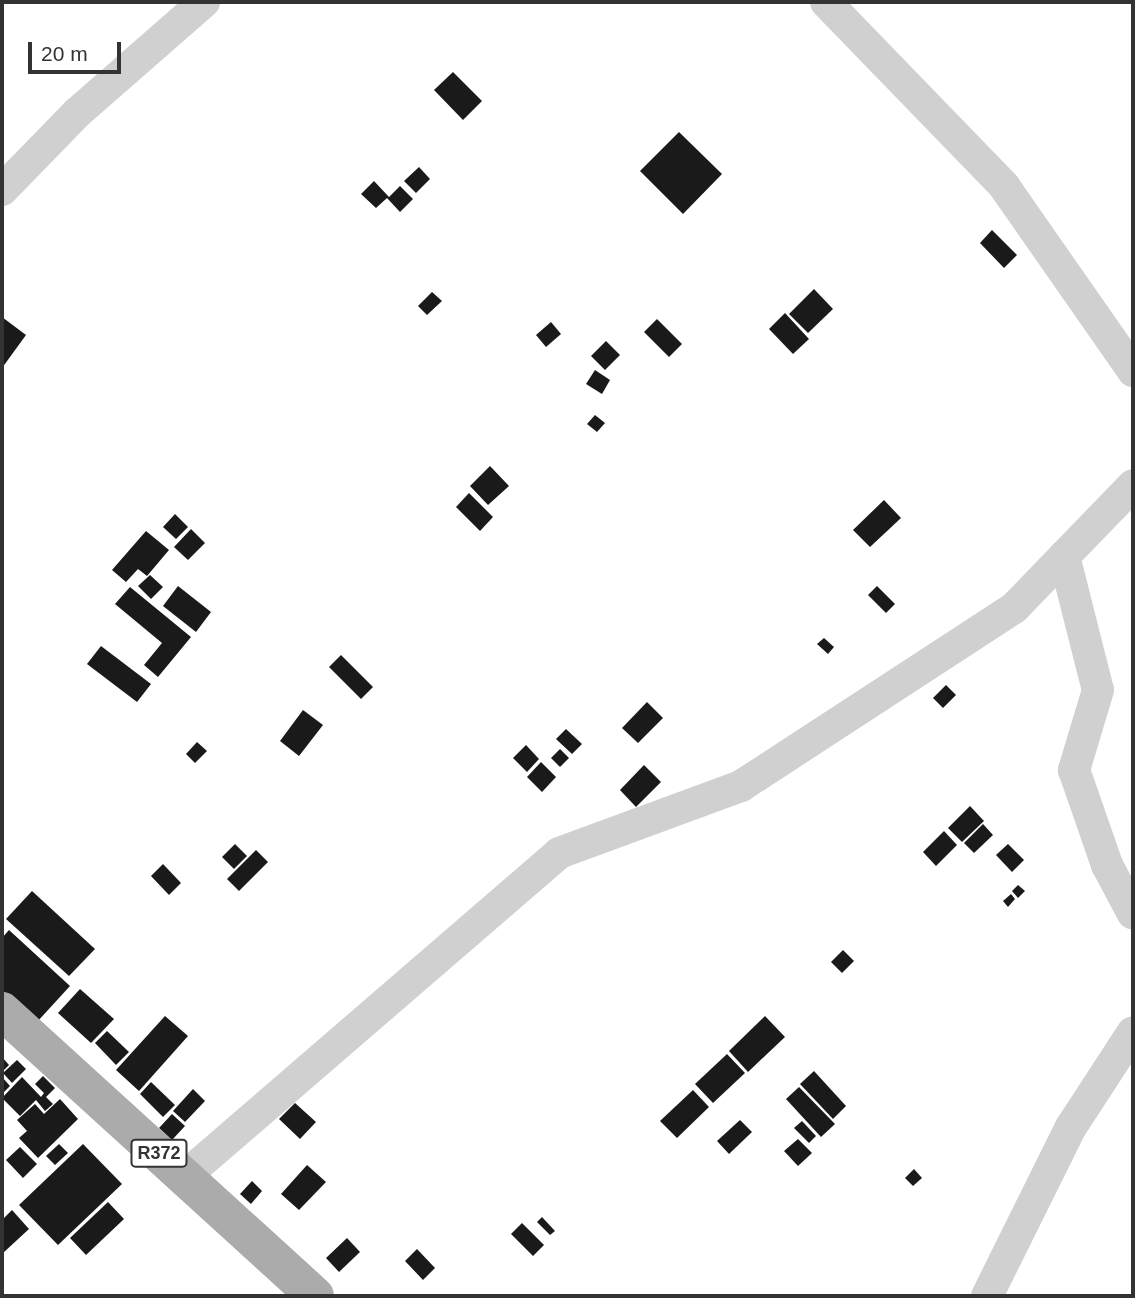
<!DOCTYPE html>
<html>
<head>
<meta charset="utf-8">
<style>
  body { margin:0 }
  #map { position:relative; width:1135px; height:1298px; overflow:hidden; background:#fff; font-family:Helvetica,sans-serif }
  div>[style] { position:absolute }
  [style*='--x'] { left:calc(var(--x)*1px); top:calc(var(--y)*1px); width:calc(var(--w)*1px); rotate:calc(var(--a)*1deg) }
  .building>* { inset:0; background:#1a1a1a }
  .minor>* { height:32px; margin:-16px; padding:0 16px; transform-origin:16px; border-radius:16px; background:#d0d0d0 }
  .primary>* { height:38px; margin:-19px; padding:0 19px; transform-origin:19px; border-radius:19px; background:#ababab }
  span { translate:-50% -50%; white-space:nowrap; text-align:center; line-height:1.15; -webkit-text-stroke:7px #fff; paint-order:stroke }
  .shield-label span { padding:2px 5px; background:#fff; border:2px solid; border-radius:5px; -webkit-text-stroke-width:0 }
  .shield-label { font-size:18px; color:#333; font-weight:700 }
  .frame { position:absolute; inset:0; border:4px solid #333; pointer-events:none }
  .scale { position:absolute; left:28px; top:42px; width:93px; height:32px; box-sizing:border-box; border:4px solid #333; border-top:0; padding-left:9px; font-size:21px; line-height:24px; white-space:nowrap; color:#333; -webkit-text-stroke:5px #fff; paint-order:stroke }
</style>
</head>
<body>
<div id="map">
  <div class="building">
    <div style="clip-path:polygon(453px 72px,482px 101px,463px 120px,434px 90px)"></div>
    <div style="clip-path:polygon(679px 132px,722px 174px,683px 214px,640px 171px)"></div>
    <div style="clip-path:polygon(419px 167px,430px 179px,416px 193px,404px 181px)"></div>
    <div style="clip-path:polygon(374px 181px,389px 197px,400px 186px,413px 199px,400px 212px,387px 198px,376px 208px,361px 194px)"></div>
    <div style="clip-path:polygon(992px 230px,1017px 255px,1004px 268px,980px 243px)"></div>
    <div style="clip-path:polygon(814px 289px,833px 309px,808px 333px,789px 314px)"></div>
    <div style="clip-path:polygon(432px 292px,442px 301px,427px 315px,418px 306px)"></div>
    <div style="clip-path:polygon(785px 313px,809px 339px,793px 354px,769px 329px)"></div>
    <div style="clip-path:polygon(2px 317px,26px 335px,2px 368px)"></div>
    <div style="clip-path:polygon(657px 319px,682px 344px,669px 357px,644px 332px)"></div>
    <div style="clip-path:polygon(551px 322px,561px 334px,546px 347px,536px 335px)"></div>
    <div style="clip-path:polygon(606px 341px,620px 355px,605px 370px,591px 356px)"></div>
    <div style="clip-path:polygon(595px 370px,610px 380px,602px 394px,586px 384px)"></div>
    <div style="clip-path:polygon(595px 415px,605px 423px,597px 432px,587px 424px)"></div>
    <div style="clip-path:polygon(490px 466px,509px 486px,488px 505px,470px 486px)"></div>
    <div style="clip-path:polygon(469px 493px,493px 517px,480px 531px,456px 507px)"></div>
    <div style="clip-path:polygon(884px 500px,901px 518px,870px 547px,853px 530px)"></div>
    <div style="clip-path:polygon(175px 514px,188px 527px,176px 539px,163px 527px)"></div>
    <div style="clip-path:polygon(191px 529px,205px 543px,188px 560px,174px 547px)"></div>
    <div style="clip-path:polygon(146px 531px,169px 550px,147px 576px,138px 569px,126px 582px,112px 570px)"></div>
    <div style="clip-path:polygon(150px 575px,163px 587px,151px 599px,138px 586px)"></div>
    <div style="clip-path:polygon(178px 586px,211px 612px,196px 632px,163px 606px)"></div>
    <div style="clip-path:polygon(877px 586px,895px 604px,886px 613px,868px 595px)"></div>
    <div style="clip-path:polygon(130px 587px,191px 637px,158px 677px,144px 665px,162px 643px,115px 604px)"></div>
    <div style="clip-path:polygon(824px 638px,834px 647px,828px 654px,817px 644px)"></div>
    <div style="clip-path:polygon(101px 646px,151px 684px,137px 702px,87px 664px)"></div>
    <div style="clip-path:polygon(341px 655px,373px 687px,361px 699px,329px 667px)"></div>
    <div style="clip-path:polygon(946px 685px,956px 695px,943px 708px,933px 698px)"></div>
    <div style="clip-path:polygon(647px 702px,663px 718px,638px 743px,622px 728px)"></div>
    <div style="clip-path:polygon(303px 710px,323px 725px,299px 756px,280px 741px)"></div>
    <div style="clip-path:polygon(566px 729px,582px 744px,572px 754px,556px 739px)"></div>
    <div style="clip-path:polygon(197px 742px,207px 751px,195px 763px,186px 754px)"></div>
    <div style="clip-path:polygon(526px 745px,539px 759px,527px 772px,513px 758px)"></div>
    <div style="clip-path:polygon(560px 749px,569px 758px,560px 767px,551px 758px)"></div>
    <div style="clip-path:polygon(541px 762px,556px 777px,542px 792px,527px 777px)"></div>
    <div style="clip-path:polygon(644px 765px,661px 782px,636px 807px,620px 790px)"></div>
    <div style="clip-path:polygon(970px 806px,984px 821px,962px 842px,948px 828px)"></div>
    <div style="clip-path:polygon(983px 824px,993px 835px,974px 853px,964px 843px)"></div>
    <div style="clip-path:polygon(944px 831px,957px 845px,936px 866px,923px 852px)"></div>
    <div style="clip-path:polygon(235px 844px,247px 856px,234px 869px,222px 857px)"></div>
    <div style="clip-path:polygon(1008px 844px,1024px 860px,1012px 872px,996px 855px)"></div>
    <div style="clip-path:polygon(256px 850px,268px 862px,239px 891px,227px 879px)"></div>
    <div style="clip-path:polygon(163px 864px,181px 883px,169px 895px,151px 876px)"></div>
    <div style="clip-path:polygon(1018px 885px,1025px 891px,1018px 898px,1012px 891px)"></div>
    <div style="clip-path:polygon(32px 891px,95px 949px,69px 976px,6px 919px)"></div>
    <div style="clip-path:polygon(1011px 894px,1015px 899px,1008px 907px,1003px 901px)"></div>
    <div style="clip-path:polygon(9px 930px,70px 986px,37px 1022px,2px 990px,2px 938px)"></div>
    <div style="clip-path:polygon(843px 950px,854px 961px,842px 973px,831px 962px)"></div>
    <div style="clip-path:polygon(80px 989px,114px 1019px,91px 1043px,58px 1013px)"></div>
    <div style="clip-path:polygon(165px 1016px,188px 1036px,139px 1091px,116px 1070px)"></div>
    <div style="clip-path:polygon(765px 1016px,785px 1037px,748px 1072px,729px 1051px)"></div>
    <div style="clip-path:polygon(107px 1031px,129px 1052px,116px 1065px,95px 1043px)"></div>
    <div style="clip-path:polygon(727px 1054px,745px 1073px,713px 1103px,695px 1084px)"></div>
    <div style="clip-path:polygon(2px 1057px,9px 1065px,2px 1072px)"></div>
    <div style="clip-path:polygon(17px 1060px,26px 1069px,12px 1083px,3px 1073px)"></div>
    <div style="clip-path:polygon(814px 1071px,846px 1106px,833px 1119px,800px 1084px)"></div>
    <div style="clip-path:polygon(43px 1076px,55px 1088px,46px 1097px,53px 1104px,45px 1111px,36px 1100px,20px 1116px,2px 1098px,22px 1077px,41px 1097px,44px 1093px,35px 1084px)"></div>
    <div style="clip-path:polygon(2px 1077px,10px 1086px,2px 1094px)"></div>
    <div style="clip-path:polygon(151px 1082px,175px 1105px,163px 1117px,140px 1094px)"></div>
    <div style="clip-path:polygon(799px 1087px,835px 1124px,821px 1137px,786px 1099px)"></div>
    <div style="clip-path:polygon(193px 1089px,205px 1101px,185px 1122px,173px 1111px)"></div>
    <div style="clip-path:polygon(693px 1090px,709px 1107px,677px 1138px,660px 1121px)"></div>
    <div style="clip-path:polygon(60px 1099px,78px 1119px,38px 1158px,19px 1138px,27px 1131px,17px 1120px,35px 1104px,44px 1114px)"></div>
    <div style="clip-path:polygon(295px 1103px,316px 1122px,300px 1139px,279px 1119px)"></div>
    <div style="clip-path:polygon(172px 1114px,185px 1126px,172px 1140px,159px 1128px)"></div>
    <div style="clip-path:polygon(740px 1120px,752px 1132px,729px 1154px,717px 1141px)"></div>
    <div style="clip-path:polygon(802px 1121px,816px 1136px,809px 1143px,794px 1128px)"></div>
    <div style="clip-path:polygon(798px 1139px,812px 1153px,798px 1166px,784px 1151px)"></div>
    <div style="clip-path:polygon(59px 1144px,68px 1153px,55px 1165px,46px 1156px)"></div>
    <div style="clip-path:polygon(83px 1144px,122px 1184px,58px 1245px,19px 1205px)"></div>
    <div style="clip-path:polygon(20px 1147px,37px 1164px,23px 1178px,6px 1160px)"></div>
    <div style="clip-path:polygon(307px 1165px,326px 1182px,299px 1210px,281px 1194px)"></div>
    <div style="clip-path:polygon(914px 1169px,922px 1178px,913px 1186px,905px 1178px)"></div>
    <div style="clip-path:polygon(252px 1181px,262px 1191px,251px 1204px,240px 1194px)"></div>
    <div style="clip-path:polygon(108px 1202px,124px 1219px,86px 1255px,70px 1238px)"></div>
    <div style="clip-path:polygon(12px 1210px,29px 1229px,3px 1253px,2px 1220px)"></div>
    <div style="clip-path:polygon(542px 1217px,555px 1231px,550px 1235px,537px 1222px)"></div>
    <div style="clip-path:polygon(522px 1223px,544px 1245px,533px 1256px,511px 1234px)"></div>
    <div style="clip-path:polygon(347px 1238px,360px 1252px,339px 1272px,326px 1258px)"></div>
    <div style="clip-path:polygon(417px 1249px,435px 1268px,423px 1280px,405px 1261px)"></div>
  </div>
  <div class="minor">
    <div style="--x:826;--y:2;--w:256;--a:45.9"></div>
    <div style="--x:1004;--y:186;--w:226;--a:55.1"></div>
    <div style="--x:2;--y:190;--w:107;--a:-45.8"></div>
    <div style="--x:77;--y:113;--w:169;--a:-41.2"></div>
    <div style="--x:1064;--y:556;--w:138;--a:75.8"></div>
    <div style="--x:1098;--y:690;--w:84;--a:106.7"></div>
    <div style="--x:1074;--y:770;--w:101;--a:70.8"></div>
    <div style="--x:1107;--y:865;--w:55;--a:62"></div>
    <div style="--x:184;--y:1177;--w:496;--a:-40.8"></div>
    <div style="--x:559;--y:853;--w:194;--a:-20.2"></div>
    <div style="--x:741;--y:786;--w:326;--a:-33.1"></div>
    <div style="--x:1014;--y:608;--w:171;--a:-45.9"></div>
    <div style="--x:987;--y:1296;--w:189;--a:-63.6"></div>
    <div style="--x:1071;--y:1127;--w:113;--a:-56.9"></div>
  </div>
  <div class="primary">
    <div style="--x:2;--y:1011;--w:423;--a:42.3"></div>
  </div>
  <div class="shield-label">
    <span style="left:159px;top:1153px">R372</span>
  </div>
  <div class="frame"></div>
  <div class="scale">20 m</div>
</div>
</body>
</html>
